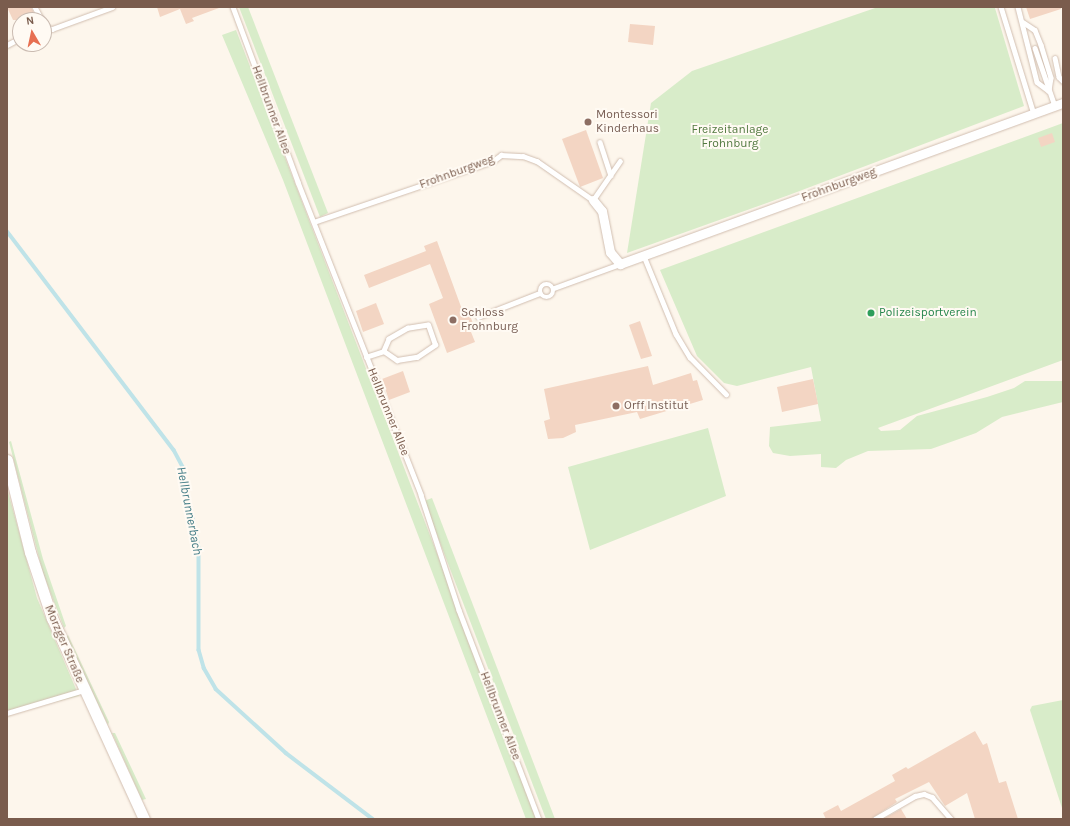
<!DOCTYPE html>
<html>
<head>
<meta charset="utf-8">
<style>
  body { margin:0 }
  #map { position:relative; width:1070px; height:826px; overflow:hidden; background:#fdf6ec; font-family:Karla,sans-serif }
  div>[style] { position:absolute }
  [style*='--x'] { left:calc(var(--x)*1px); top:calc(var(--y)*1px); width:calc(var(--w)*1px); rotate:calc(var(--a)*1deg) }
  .green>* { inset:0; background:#d8ecc9 }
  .stream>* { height:3.5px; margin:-1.75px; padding:0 1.75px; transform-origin:1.75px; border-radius:1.75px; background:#bfe3e8 }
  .building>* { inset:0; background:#f3d5c3 }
  .roads { filter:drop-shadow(0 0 1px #d1beb0) drop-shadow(0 0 1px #d1beb0) }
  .service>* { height:4.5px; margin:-2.25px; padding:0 2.25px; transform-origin:2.25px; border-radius:2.25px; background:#fff }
  .service>.ring { margin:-2.25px; padding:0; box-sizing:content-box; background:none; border:4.5px solid #fff; border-radius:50% }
  .minor>* { height:9px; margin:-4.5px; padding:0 4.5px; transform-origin:4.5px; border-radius:4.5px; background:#fff }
  .tertiary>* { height:11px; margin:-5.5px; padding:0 5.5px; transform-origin:5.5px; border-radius:5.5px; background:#fff }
  .dots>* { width:11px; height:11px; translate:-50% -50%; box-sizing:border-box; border:2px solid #fffaf3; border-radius:50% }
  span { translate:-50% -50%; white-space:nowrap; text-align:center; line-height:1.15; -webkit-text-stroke:4px #fffaf3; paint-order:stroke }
  .street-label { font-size:12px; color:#7a5c4d }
  .education-label { font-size:12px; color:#785e54 }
  .left { translate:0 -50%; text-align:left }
  .park-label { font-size:12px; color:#537a41 }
  .leisure-label { font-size:12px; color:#27864d }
  .water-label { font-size:13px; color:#437c86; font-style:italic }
  .frame { position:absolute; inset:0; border:8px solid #7a5c4d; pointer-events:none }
  .north { position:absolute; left:12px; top:12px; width:40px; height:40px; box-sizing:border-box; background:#fffaf3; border:1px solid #cabbb1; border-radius:50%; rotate:351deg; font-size:11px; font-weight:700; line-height:16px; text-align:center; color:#7a5c4d }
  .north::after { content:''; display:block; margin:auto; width:14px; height:18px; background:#e76f51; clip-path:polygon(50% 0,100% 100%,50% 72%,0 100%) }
</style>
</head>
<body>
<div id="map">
  <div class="green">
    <div style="clip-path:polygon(239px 7px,248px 7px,328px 213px,320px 217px)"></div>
    <div style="clip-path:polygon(878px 7px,995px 8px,1024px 106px,789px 195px,627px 253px,651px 103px,692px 71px)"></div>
    <div style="clip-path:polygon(236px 30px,539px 819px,526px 819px,283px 180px,222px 35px)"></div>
    <div style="clip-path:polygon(1063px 123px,1063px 360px,878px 428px,881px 431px,900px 430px,917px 416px,987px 397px,1014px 388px,1025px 381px,1063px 381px,1063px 402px,1002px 417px,976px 433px,931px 449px,868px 451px,846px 460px,836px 468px,821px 467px,821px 454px,790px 456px,773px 453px,769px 446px,770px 427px,821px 421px,811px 367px,737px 386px,724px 383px,697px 356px,660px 270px)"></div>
    <div style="clip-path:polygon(708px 428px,726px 496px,590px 550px,568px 467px)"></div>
    <div style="clip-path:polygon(11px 441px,43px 559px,66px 626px,64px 628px,43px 573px,9px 442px)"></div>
    <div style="clip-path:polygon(7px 488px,37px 598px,79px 696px,7px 714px)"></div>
    <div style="clip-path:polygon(432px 498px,555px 819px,546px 819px,424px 501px)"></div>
    <div style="clip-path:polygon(68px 635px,109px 722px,108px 725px,66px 637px)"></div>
    <div style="clip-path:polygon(1063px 700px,1063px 811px,1030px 710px,1032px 706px)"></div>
    <div style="clip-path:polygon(112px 733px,115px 733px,146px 799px,142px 800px)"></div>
  </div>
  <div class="stream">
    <div style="--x:7;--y:231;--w:275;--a:52.7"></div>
    <div style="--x:174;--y:450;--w:19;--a:62"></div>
    <div style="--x:183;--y:467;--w:83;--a:78.8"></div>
    <div style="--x:199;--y:548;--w:102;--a:90"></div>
    <div style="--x:199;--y:650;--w:19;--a:74"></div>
    <div style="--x:204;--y:668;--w:24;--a:60"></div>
    <div style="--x:216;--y:689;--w:95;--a:42.4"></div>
    <div style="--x:286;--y:753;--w:109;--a:37.2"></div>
  </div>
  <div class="building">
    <div style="clip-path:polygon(7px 7px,31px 7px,36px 17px,31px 20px,13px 20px)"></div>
    <div style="clip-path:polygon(157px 7px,219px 7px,219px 8px,192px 18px,194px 21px,186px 24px,180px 9px,160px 17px)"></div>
    <div style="clip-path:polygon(1026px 7px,1061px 7px,1061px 9px,1030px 19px)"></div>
    <div style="clip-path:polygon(630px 24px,655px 26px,653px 45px,628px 42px)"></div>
    <div style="clip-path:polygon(586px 130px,603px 178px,580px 187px,562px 139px)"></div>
    <div style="clip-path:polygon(1052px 133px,1055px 142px,1041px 147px,1038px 138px)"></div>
    <div style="clip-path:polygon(437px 241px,464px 315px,469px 313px,474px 326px,469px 327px,475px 342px,447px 353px,429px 304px,443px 298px,430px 264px,369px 288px,364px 275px,426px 251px,424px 246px)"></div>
    <div style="clip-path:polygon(376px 303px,384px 324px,363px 332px,356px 311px)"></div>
    <div style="clip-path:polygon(640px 321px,652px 356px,641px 359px,629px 325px)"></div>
    <div style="clip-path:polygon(648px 366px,653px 385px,691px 373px,693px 381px,697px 380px,703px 400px,640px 419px,637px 412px,575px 425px,576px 432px,563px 438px,548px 439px,544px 421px,550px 419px,544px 389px)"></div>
    <div style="clip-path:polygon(403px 371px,410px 392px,389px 400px,382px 379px)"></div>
    <div style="clip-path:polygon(813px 379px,818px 404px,782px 412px,777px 387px)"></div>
    <div style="clip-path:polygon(975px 731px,983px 745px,987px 743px,999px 783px,1006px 781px,1018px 819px,975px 819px,967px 793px,945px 806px,929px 782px,895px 799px,897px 802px,871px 819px,826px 819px,823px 813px,838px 805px,841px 811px,895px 781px,892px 775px,906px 767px,908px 769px)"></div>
    <div style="clip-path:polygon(901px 809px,907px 819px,883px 819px)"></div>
  </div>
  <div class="roads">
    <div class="service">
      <div style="--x:35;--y:7;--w:15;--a:62"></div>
      <div style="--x:233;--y:7;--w:187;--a:69.6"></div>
      <div style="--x:298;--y:182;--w:336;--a:68.5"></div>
      <div style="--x:421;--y:495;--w:121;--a:71.7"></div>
      <div style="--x:459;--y:610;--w:224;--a:69.1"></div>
      <div style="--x:1001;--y:7;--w:112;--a:72.9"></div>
      <div style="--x:1018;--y:7;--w:77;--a:75.8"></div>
      <div style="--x:1037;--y:82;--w:15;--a:37"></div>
      <div style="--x:1023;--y:22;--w:14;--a:34"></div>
      <div style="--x:1035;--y:30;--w:16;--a:68"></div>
      <div style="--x:1041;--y:45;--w:34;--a:73"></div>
      <div style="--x:1051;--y:78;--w:13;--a:99"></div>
      <div style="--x:44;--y:23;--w:6;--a:59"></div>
      <div style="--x:47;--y:28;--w:5;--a:11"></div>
      <div style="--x:52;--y:29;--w:64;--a:-20.1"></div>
      <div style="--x:7;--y:45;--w:15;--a:-28"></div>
      <div style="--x:1035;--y:48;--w:61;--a:71"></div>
      <div style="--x:1055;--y:58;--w:19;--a:78"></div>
      <div style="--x:1059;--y:77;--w:6;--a:45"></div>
      <div style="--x:600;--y:142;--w:35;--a:72"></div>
      <div style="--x:314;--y:222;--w:189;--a:-18.8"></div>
      <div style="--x:493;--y:161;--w:10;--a:-37"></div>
      <div style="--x:501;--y:155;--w:22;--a:3"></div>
      <div style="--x:523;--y:156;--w:15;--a:20"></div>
      <div style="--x:537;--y:161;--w:68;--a:34.9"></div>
      <div style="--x:593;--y:200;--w:47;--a:-55.3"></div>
      <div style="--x:644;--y:256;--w:84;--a:67.7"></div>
      <div style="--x:676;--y:334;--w:27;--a:59"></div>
      <div style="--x:690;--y:357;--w:52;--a:45.8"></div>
      <div class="ring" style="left:540px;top:284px;width:9.5px;height:9.5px"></div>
      <div style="--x:554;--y:288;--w:70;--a:-20"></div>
      <div style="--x:478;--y:317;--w:66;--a:-21.2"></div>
      <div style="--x:366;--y:357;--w:19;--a:-18"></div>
      <div style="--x:384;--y:351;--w:16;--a:35"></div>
      <div style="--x:397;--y:360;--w:20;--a:-9"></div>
      <div style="--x:417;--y:357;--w:22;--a:-34"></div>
      <div style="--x:435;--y:345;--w:21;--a:-109"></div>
      <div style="--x:428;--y:325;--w:20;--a:171"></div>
      <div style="--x:408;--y:328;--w:22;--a:150"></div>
      <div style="--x:389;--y:339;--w:13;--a:113"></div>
      <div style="--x:7;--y:713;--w:80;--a:-16.6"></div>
      <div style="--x:875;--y:819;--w:46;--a:-29.9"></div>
      <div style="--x:915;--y:796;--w:9;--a:-13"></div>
      <div style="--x:924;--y:794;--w:9;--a:21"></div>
      <div style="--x:932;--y:797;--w:29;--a:49"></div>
    </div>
    <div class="minor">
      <div style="--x:593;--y:200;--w:14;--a:51"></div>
      <div style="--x:602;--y:211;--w:42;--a:79"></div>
      <div style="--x:610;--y:252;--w:16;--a:50"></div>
      <div style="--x:620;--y:264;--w:471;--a:-20"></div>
    </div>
    <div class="tertiary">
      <div style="--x:7;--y:460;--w:95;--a:76"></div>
      <div style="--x:30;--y:552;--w:70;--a:71.6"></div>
      <div style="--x:52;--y:618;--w:221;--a:65.4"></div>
    </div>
  </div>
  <div class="dots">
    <div style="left:588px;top:122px;background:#8d6e63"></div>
    <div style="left:871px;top:313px;background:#2e9e5b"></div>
    <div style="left:453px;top:320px;background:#8d6e63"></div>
    <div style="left:616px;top:406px;background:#8d6e63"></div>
  </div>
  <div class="street-label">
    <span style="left:271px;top:110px;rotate:70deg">Hellbrunner Allee</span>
    <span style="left:457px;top:172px;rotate:-20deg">Frohnburgweg</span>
    <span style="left:839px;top:185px;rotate:-20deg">Frohnburgweg</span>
    <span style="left:388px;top:412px;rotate:68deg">Hellbrunner Allee</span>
    <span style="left:64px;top:644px;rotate:67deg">Morzger Straße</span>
    <span style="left:500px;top:716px;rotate:69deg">Hellbrunner Allee</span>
  </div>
  <div class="education-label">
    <span class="left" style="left:596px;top:122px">Montessori<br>Kinderhaus</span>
    <span class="left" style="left:461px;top:320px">Schloss<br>Frohnburg</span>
    <span class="left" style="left:624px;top:406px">Orff Institut</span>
  </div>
  <div class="park-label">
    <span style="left:730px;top:137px">Freizeitanlage<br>Frohnburg</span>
  </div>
  <div class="leisure-label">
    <span class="left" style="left:879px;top:313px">Polizeisportverein</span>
  </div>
  <div class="water-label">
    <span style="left:189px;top:511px;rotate:79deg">Hellbrunnerbach</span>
  </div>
  <div class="frame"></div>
  <div class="north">N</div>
</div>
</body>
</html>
